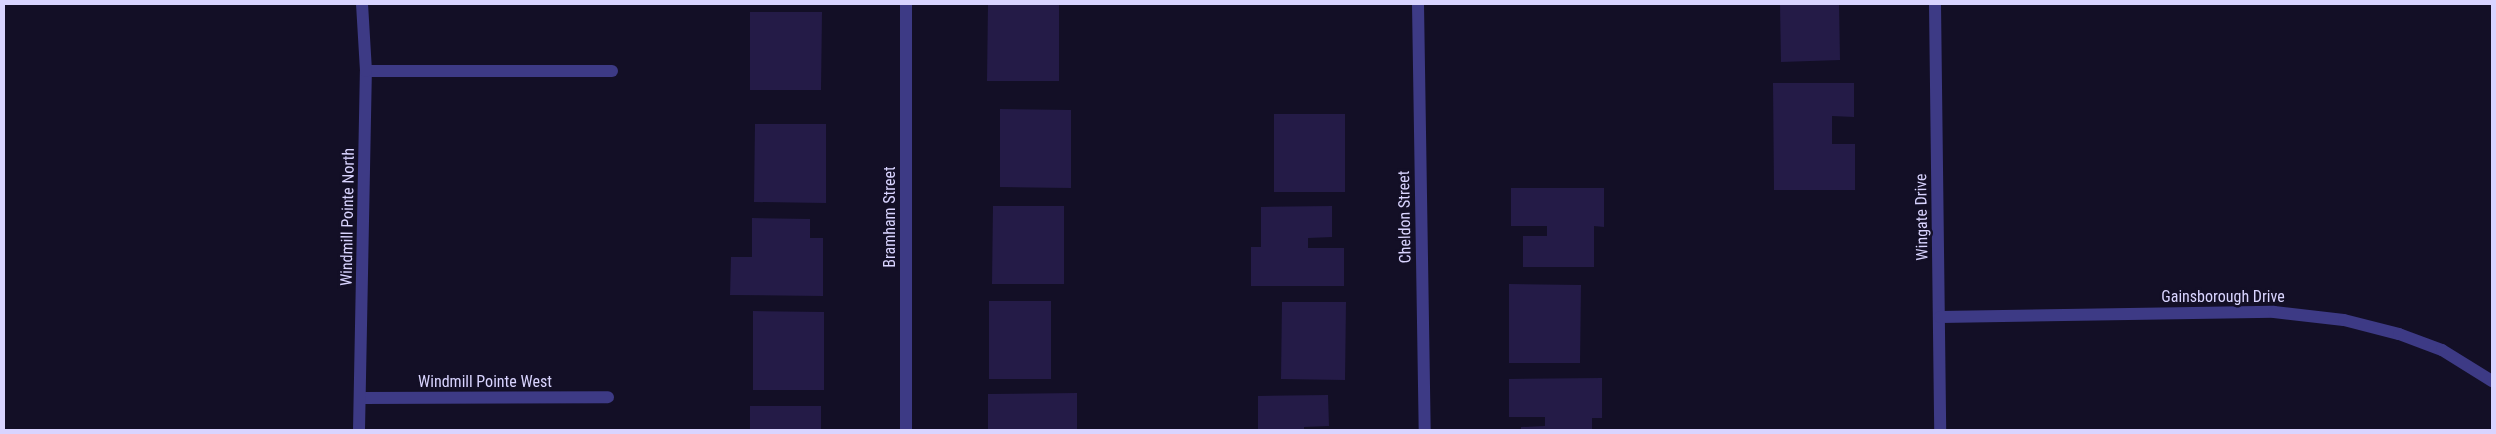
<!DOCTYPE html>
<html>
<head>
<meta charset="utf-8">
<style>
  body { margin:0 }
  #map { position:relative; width:2496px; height:434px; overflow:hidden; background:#130f26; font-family:"Roboto Condensed",sans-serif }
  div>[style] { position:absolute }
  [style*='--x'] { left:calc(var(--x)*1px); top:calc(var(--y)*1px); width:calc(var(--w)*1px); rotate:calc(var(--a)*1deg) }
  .building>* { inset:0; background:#241b47 }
  .street>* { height:12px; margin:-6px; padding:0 6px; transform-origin:6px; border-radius:6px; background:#3d3a85 }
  span { translate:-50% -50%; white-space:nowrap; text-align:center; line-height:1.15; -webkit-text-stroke:5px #130f26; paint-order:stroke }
  .street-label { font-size:16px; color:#d9d4ff }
  .frame { position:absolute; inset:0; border:5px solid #d9d4ff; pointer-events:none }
</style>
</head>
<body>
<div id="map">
  <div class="building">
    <div style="clip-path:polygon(988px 4px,1059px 4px,1059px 81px,987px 81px)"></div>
    <div style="clip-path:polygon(1780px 4px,1839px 4px,1840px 60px,1781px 62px)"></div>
    <div style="clip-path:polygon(750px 12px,822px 12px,821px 90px,750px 90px)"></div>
    <div style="clip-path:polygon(1773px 83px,1854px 83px,1854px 117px,1832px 116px,1832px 144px,1855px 144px,1855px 190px,1774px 190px)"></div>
    <div style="clip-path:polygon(1000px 109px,1071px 110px,1071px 188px,1000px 187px)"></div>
    <div style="clip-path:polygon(1274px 114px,1345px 114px,1345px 192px,1274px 192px)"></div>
    <div style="clip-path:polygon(755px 124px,826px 124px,826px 203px,754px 202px)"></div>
    <div style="clip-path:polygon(1511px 188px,1604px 188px,1604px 227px,1594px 226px,1594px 267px,1523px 267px,1523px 236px,1547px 236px,1547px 226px,1511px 226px)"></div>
    <div style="clip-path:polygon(993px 206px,1064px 206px,1064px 284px,992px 284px)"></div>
    <div style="clip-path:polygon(1332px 206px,1332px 237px,1308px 238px,1308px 248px,1344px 248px,1344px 286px,1251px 286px,1251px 247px,1261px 247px,1261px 207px)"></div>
    <div style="clip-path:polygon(752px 218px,810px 219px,810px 238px,823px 238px,823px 296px,730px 295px,731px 257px,752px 257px)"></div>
    <div style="clip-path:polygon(1509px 284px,1581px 285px,1580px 363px,1509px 363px)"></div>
    <div style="clip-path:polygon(989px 301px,1051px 301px,1051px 379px,989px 379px)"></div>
    <div style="clip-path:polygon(1282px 302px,1346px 302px,1345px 380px,1281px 379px)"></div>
    <div style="clip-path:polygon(753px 311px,824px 312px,824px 390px,753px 390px)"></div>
    <div style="clip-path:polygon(1602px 378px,1602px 418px,1592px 418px,1592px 430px,1521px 430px,1521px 427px,1545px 426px,1545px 417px,1509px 417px,1509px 379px)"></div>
    <div style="clip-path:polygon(1077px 393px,1077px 430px,988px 430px,988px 394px)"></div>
    <div style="clip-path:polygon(1328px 395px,1329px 426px,1304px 427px,1304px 430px,1258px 430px,1258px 396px)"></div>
    <div style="clip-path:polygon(750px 406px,821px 406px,821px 430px,750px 430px)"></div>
  </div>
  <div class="street">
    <div style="--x:1418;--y:4;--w:426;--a:89.1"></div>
    <div style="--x:1935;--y:4;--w:426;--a:89.3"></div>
    <div style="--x:366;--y:71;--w:246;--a:0"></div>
    <div style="--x:1940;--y:317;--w:334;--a:-0.9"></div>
    <div style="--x:2274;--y:312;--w:70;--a:6.5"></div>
    <div style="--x:2344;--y:320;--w:57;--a:14.3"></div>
    <div style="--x:2399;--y:334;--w:46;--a:20.4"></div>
    <div style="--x:2442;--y:350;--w:59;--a:31.8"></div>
    <div style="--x:362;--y:398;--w:246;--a:-0.2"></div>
    <div style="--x:359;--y:430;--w:359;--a:-88.9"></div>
    <div style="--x:366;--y:71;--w:67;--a:-93.4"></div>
    <div style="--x:906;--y:430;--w:426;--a:-90"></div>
  </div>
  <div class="street-label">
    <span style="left:348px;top:217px;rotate:-89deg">Windmill Pointe North</span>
    <span style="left:890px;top:217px;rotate:-90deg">Bramham Street</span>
    <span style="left:1405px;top:217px;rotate:-91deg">Cheldon Street</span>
    <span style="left:1922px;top:217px;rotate:-91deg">Wingate Drive</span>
    <span style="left:2223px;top:297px">Gainsborough Drive</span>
    <span style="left:485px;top:382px">Windmill Pointe West</span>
  </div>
  <div class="frame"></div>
</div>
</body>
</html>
